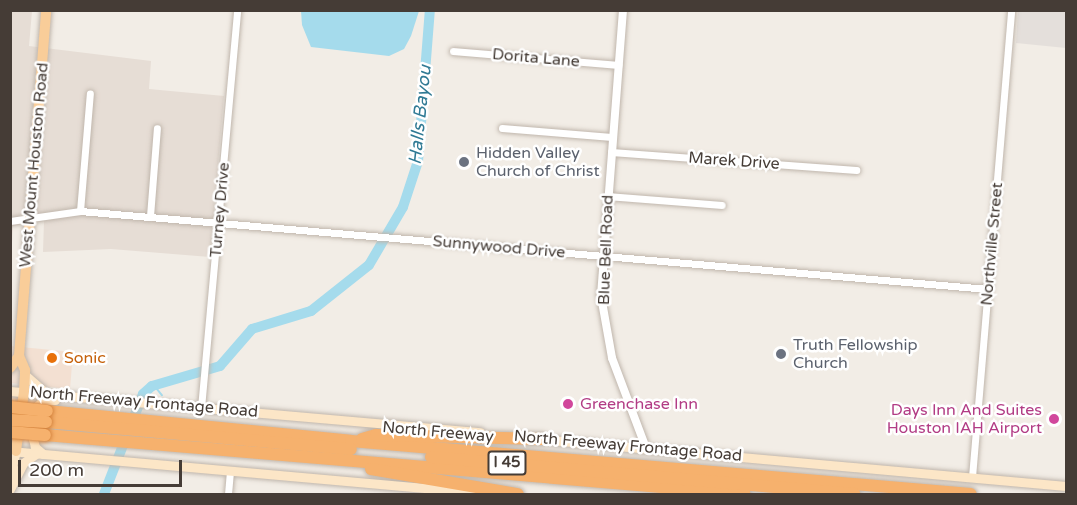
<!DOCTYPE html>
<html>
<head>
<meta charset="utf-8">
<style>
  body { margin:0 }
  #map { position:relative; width:1077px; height:505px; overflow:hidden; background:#f2ede6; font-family:"Varela Round",sans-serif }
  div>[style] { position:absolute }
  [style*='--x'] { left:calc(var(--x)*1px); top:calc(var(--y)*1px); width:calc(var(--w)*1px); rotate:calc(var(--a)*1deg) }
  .residential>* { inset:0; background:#e6ddd5 }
  .commercial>* { inset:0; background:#f3e0d2 }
  .industrial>* { inset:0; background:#e4dfdb }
  .water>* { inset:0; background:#a5dbec }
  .stream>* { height:1.5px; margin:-0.75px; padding:0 0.75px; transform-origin:0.75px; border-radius:0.75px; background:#a5dbec }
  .river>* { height:10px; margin:-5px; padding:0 5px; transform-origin:5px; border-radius:5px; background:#a5dbec }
  .roads { filter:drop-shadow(0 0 2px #c0b6ac) drop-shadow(0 0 2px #c0b6ac) }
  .minor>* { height:7px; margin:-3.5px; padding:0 3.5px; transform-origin:3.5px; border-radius:3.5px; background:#fff }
  .tertiary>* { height:8px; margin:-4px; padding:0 4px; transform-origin:4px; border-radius:4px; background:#fff }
  .secondary>* { height:9px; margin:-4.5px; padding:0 4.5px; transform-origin:4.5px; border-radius:4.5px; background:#fce6c7 }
  .primary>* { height:10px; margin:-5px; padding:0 5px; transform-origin:5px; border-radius:5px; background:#f9cd99 }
  .motorway>* { height:12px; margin:-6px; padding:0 6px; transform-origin:6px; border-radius:6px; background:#f6b16d }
  .bridges { filter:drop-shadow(0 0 2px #d5843e) drop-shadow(0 0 2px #d5843e) }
  .motorway-bridge>* { height:12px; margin:-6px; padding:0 6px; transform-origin:6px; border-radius:6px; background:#f6b16d }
  .dots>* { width:16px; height:16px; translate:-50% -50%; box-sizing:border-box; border:3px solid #fff; border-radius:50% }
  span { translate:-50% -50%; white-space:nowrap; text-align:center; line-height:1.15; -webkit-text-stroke:5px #fff; paint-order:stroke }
  .shield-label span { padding:2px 4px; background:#fff; border:2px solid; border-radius:4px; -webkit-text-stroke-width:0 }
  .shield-label { font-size:15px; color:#453c36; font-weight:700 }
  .street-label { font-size:16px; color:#453c36 }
  .worship-label { font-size:16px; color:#5b616d }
  .left { translate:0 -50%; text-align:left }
  .food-label { font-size:16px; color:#c56008 }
  .hotel-label { font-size:16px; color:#b23c85 }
  .right { translate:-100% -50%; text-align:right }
  .water-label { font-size:18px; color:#307a94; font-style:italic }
  .frame { position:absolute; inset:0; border:12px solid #453c36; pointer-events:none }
  .scale { position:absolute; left:18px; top:460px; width:164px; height:27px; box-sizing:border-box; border:3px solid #453c36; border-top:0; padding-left:8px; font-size:18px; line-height:21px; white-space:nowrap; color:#453c36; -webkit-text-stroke:4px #fff; paint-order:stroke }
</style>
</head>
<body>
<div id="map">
  <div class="residential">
    <div style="clip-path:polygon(11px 11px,32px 11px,29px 46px,151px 61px,149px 89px,224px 96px,210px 257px,111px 249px,43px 252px,44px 221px,13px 226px,11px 260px)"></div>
  </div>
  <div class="commercial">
    <div style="clip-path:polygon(10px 346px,73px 352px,70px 389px,11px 383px)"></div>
  </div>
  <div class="industrial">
    <div style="clip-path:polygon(1018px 11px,1066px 11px,1066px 48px,1016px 43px)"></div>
  </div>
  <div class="water">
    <div style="clip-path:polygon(301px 11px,301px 10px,419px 11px,411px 36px,404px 49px,389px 56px,311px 47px,302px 25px)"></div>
  </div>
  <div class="stream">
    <div style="--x:154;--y:385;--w:13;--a:51"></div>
  </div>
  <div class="river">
    <div style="--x:104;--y:494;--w:107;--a:-68.7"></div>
    <div style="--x:143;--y:394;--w:12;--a:-42"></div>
    <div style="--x:152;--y:386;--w:71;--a:-16.4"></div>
    <div style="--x:220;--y:366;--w:49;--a:-49.1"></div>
    <div style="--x:252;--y:329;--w:62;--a:-17"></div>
    <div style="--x:311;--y:311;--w:74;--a:-38.4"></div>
    <div style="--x:369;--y:265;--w:67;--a:-59.6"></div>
    <div style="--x:403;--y:207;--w:48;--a:-71.9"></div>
    <div style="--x:418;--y:161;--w:151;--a:-85.5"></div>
  </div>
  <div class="roads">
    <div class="minor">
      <div style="--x:453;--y:51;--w:166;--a:4.8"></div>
      <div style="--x:502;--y:128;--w:110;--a:4.7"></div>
      <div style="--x:611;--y:152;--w:246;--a:4.2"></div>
      <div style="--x:607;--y:196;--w:115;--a:4.5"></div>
      <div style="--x:80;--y:211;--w:118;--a:-85.2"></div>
      <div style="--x:150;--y:216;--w:88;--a:-85.5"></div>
      <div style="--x:10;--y:221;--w:71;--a:-8.1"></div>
      <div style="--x:80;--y:211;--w:911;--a:4.91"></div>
      <div style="--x:201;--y:408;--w:400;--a:-84.8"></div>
      <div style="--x:972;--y:477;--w:469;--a:-85.2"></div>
      <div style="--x:228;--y:494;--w:23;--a:-85"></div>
    </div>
    <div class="tertiary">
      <div style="--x:623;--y:10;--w:287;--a:94.4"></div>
      <div style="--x:601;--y:296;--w:63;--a:79.9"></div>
      <div style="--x:612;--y:358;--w:96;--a:69.3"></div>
    </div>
    <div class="secondary">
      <div style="--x:25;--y:375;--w:28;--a:41"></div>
      <div style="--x:10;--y:391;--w:472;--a:5"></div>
      <div style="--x:539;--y:439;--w:529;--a:5.1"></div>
      <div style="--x:10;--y:451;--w:481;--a:5.1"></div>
      <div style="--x:43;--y:454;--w:11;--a:-139"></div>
      <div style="--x:35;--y:447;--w:8;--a:-104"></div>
      <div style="--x:33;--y:439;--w:33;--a:-83"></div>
      <div style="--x:37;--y:406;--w:9;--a:-41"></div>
      <div style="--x:44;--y:400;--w:11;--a:0"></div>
      <div style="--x:10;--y:475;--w:25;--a:-76"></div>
      <div style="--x:10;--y:489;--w:29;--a:-63"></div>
      <div style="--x:23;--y:463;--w:16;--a:-35"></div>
    </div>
    <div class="primary">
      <div style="--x:10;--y:368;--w:15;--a:-53"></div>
      <div style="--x:16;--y:451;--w:60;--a:-82.3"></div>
      <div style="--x:24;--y:392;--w:22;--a:-87"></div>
      <div style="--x:25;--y:370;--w:15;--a:-113"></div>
      <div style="--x:19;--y:356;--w:347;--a:-85.5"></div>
    </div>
    <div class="motorway">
      <div style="--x:47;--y:411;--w:305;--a:5.6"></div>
      <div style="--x:351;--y:441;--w:622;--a:4.89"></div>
      <div style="--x:46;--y:422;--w:306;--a:5.1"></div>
      <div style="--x:45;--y:435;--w:702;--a:4.82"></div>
      <div style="--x:362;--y:439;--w:15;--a:-16"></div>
      <div style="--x:376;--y:435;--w:167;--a:1.4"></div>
      <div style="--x:431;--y:457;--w:425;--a:5"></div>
      <div style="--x:371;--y:469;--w:149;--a:9.7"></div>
    </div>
  </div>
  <div class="bridges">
    <div class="motorway-bridge">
      <div style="--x:10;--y:407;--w:37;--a:6"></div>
      <div style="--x:10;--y:420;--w:36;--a:3"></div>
      <div style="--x:10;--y:432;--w:35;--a:5"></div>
    </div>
  </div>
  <div class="dots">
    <div style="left:464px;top:162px;background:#6b7280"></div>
    <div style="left:781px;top:354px;background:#6b7280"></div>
    <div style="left:52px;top:358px;background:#e8710a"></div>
    <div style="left:568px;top:404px;background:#d1479c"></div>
    <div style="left:1054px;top:419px;background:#d1479c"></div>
  </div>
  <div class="shield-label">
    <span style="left:507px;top:463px">I 45</span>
  </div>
  <div class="street-label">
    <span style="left:536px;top:58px;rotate:5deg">Dorita Lane</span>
    <span style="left:734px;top:161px;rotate:4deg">Marek Drive</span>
    <span style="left:34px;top:165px;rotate:-85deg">West Mount Houston Road</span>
    <span style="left:220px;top:210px;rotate:-85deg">Turney Drive</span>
    <span style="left:992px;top:244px;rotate:-85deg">Northville Street</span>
    <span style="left:499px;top:247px;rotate:5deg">Sunnywood Drive</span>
    <span style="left:606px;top:250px;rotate:-88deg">Blue Bell Road</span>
    <span style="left:144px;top:402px;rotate:5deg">North Freeway Frontage Road</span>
    <span style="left:438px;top:432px;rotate:5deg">North Freeway</span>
    <span style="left:628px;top:446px;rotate:5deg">North Freeway Frontage Road</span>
  </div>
  <div class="worship-label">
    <span class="left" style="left:476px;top:162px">Hidden Valley<br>Church of Christ</span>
    <span class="left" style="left:793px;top:354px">Truth Fellowship<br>Church</span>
  </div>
  <div class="food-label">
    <span class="left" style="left:64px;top:358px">Sonic</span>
  </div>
  <div class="hotel-label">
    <span class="left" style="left:580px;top:404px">Greenchase Inn</span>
    <span class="right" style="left:1042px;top:419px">Days Inn And Suites<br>Houston IAH Airport</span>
  </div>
  <div class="water-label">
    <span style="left:420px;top:115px;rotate:-84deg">Halls Bayou</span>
  </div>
  <div class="frame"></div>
  <div class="scale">200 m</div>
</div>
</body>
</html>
